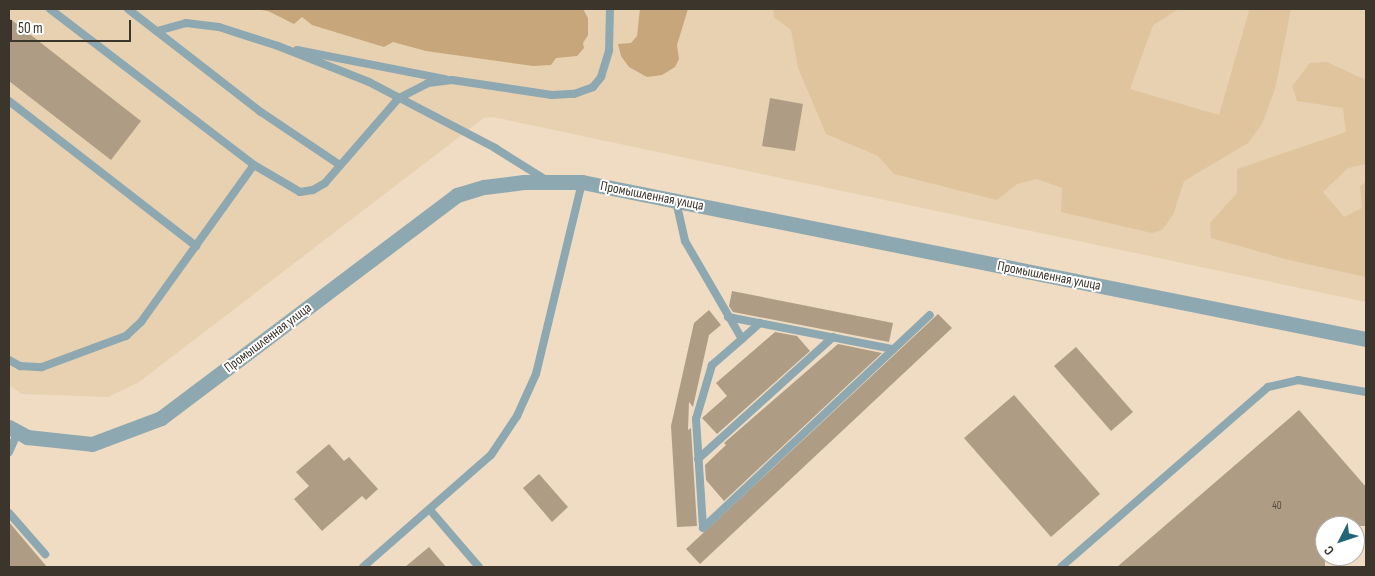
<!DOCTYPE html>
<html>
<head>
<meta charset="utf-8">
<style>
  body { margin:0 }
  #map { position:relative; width:1375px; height:576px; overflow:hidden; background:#efdcc2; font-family:"Sofia Sans Condensed",sans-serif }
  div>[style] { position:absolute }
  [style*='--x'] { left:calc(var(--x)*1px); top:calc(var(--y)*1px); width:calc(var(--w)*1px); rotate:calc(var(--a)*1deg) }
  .built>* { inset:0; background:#e8d1b1 }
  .green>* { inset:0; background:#dfc49e }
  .water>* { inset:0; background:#c6a67a }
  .building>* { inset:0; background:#ae9d84 }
  .lane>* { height:8px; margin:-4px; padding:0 4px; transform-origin:4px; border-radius:4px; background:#8da8b0 }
  .street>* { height:15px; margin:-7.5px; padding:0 7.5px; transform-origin:7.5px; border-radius:7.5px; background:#8da8b0 }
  span { translate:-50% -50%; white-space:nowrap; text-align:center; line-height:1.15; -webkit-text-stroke:4px #fff; paint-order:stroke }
  .number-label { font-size:11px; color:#584f41 }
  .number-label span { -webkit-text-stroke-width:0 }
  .street-label { font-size:14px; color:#3c352b }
  .frame { position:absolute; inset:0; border:10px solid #3c352b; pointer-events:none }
  .north { position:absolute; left:1315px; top:516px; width:50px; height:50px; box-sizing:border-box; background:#fff; border:1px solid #b1aeaa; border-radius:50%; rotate:229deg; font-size:14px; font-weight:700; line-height:20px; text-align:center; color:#3c352b }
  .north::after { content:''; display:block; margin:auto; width:18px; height:22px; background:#226678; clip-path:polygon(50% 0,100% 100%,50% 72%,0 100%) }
  .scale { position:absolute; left:10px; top:20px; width:121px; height:22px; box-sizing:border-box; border:2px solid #3c352b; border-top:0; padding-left:6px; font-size:15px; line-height:18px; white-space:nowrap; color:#3c352b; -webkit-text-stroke:4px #fff; paint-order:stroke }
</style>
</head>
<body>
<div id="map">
  <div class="built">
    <div style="clip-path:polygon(9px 9px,1366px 9px,1366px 302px,493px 117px,484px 118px,139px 382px,108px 397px,22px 394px,9px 385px)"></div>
  </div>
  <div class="green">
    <div style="clip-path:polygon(773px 9px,1179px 9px,1153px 25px,1130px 89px,1219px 115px,1249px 11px,1244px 9px,1291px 9px,1275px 89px,1262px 124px,1248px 143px,1184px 181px,1173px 215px,1162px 230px,1152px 233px,1061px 212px,1062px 188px,1037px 179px,1017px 184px,997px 200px,894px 174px,878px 156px,826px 134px,798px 68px,791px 30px,774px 17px)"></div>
    <div style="clip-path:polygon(1327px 62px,1366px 80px,1366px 164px,1348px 168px,1323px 192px,1344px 217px,1362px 208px,1360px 186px,1366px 182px,1366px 277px,1285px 259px,1211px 238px,1210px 223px,1237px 193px,1237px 169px,1346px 132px,1343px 108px,1297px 101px,1292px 86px,1310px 63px)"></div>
  </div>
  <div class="water">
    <div style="clip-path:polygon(255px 9px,583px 9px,588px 18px,588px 35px,583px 43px,584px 48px,577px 56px,556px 58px,551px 65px,533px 66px,426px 51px,393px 42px,384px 47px,312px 25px,302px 17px,294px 24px,268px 11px)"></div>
    <div style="clip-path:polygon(640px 9px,688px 9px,677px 45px,679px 59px,675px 67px,662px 75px,647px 77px,629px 67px,621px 56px,618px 44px,631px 43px,637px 36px)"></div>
  </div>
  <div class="building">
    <div style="clip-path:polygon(9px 18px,141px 121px,111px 160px,9px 81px)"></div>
    <div style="clip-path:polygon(770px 98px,803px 104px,795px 151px,762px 146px)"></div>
    <div style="clip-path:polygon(732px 291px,893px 323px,889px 342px,733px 312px,729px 306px)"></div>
    <div style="clip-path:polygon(709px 310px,721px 325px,709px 335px,693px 407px,689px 402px,688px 430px,691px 428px,697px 526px,677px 527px,671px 426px,694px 323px)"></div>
    <div style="clip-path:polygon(938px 314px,952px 328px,700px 564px,686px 549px)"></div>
    <div style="clip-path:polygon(775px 332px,797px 336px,810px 351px,717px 434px,702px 418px,727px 396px,716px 383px)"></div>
    <div style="clip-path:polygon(838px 344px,882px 353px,724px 501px,706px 480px,705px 465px,726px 445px,724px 443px)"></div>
    <div style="clip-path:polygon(1076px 347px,1133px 412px,1111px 431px,1054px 366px)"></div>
    <div style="clip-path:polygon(1014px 395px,1100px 494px,1051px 537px,964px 438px)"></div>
    <div style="clip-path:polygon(1299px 410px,1366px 487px,1366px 526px,1325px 526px,1325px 567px,1117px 567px)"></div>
    <div style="clip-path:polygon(329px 444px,344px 461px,349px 457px,378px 489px,366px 500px,362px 496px,322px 531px,294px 499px,309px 486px,296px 472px)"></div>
    <div style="clip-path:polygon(539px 474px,568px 507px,552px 522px,523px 488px)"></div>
    <div style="clip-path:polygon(9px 522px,47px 567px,9px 567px)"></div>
    <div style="clip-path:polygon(429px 547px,446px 567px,405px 567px)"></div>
  </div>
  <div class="lane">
    <div style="--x:50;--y:9;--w:257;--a:37.4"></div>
    <div style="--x:254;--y:165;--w:53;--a:30.4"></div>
    <div style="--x:300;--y:192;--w:13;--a:-9"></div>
    <div style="--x:313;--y:190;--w:14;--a:-30"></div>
    <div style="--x:325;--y:183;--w:113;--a:-49"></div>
    <div style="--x:399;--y:98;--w:33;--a:-27"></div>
    <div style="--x:428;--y:83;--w:24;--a:-7"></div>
    <div style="--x:452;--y:80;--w:101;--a:8.5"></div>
    <div style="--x:552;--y:95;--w:22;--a:-3"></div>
    <div style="--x:574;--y:94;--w:20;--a:-20"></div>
    <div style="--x:593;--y:87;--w:13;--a:-51"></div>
    <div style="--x:601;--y:77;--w:28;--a:-73"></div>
    <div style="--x:609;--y:50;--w:41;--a:-88.6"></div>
    <div style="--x:128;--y:9;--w:168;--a:37.8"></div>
    <div style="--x:261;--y:112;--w:95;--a:33.9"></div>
    <div style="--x:157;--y:31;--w:30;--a:-15"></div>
    <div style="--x:186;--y:23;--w:33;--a:7"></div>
    <div style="--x:219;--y:27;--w:62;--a:17.9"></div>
    <div style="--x:278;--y:46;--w:98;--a:21.6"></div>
    <div style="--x:369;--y:82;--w:142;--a:27.6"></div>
    <div style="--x:495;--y:148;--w:60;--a:32.1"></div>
    <div style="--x:297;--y:50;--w:151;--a:11.1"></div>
    <div style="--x:9;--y:101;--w:237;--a:37.8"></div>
    <div style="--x:676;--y:201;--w:41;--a:77.3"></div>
    <div style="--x:685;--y:241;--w:113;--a:59.8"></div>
    <div style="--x:742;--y:339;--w:40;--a:139"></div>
    <div style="--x:712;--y:365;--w:56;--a:106.5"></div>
    <div style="--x:696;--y:419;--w:109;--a:86.3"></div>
    <div style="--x:703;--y:528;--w:311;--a:-43.2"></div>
    <div style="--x:728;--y:317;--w:168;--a:11"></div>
    <div style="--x:742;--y:339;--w:24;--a:-42"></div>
    <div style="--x:9;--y:360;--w:13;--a:29"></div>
    <div style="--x:20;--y:366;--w:22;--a:3"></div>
    <div style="--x:42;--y:367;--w:90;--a:-20.3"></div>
    <div style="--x:126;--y:336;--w:21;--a:-43"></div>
    <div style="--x:141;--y:322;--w:193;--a:-54.3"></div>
    <div style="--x:9;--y:452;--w:22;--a:-66"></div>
    <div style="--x:698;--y:459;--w:182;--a:-42.1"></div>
    <div style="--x:430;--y:510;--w:75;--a:49.3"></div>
    <div style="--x:9;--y:513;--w:55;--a:48.7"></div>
    <div style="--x:363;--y:567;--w:170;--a:-41.2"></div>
    <div style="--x:491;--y:455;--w:47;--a:-56.3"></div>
    <div style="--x:517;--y:416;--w:46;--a:-65.7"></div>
    <div style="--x:536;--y:374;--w:197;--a:-76.5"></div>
    <div style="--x:1061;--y:567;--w:274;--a:-41"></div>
    <div style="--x:1268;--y:387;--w:31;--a:-13"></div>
    <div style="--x:1298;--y:380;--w:69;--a:10"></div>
  </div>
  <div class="street">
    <div style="--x:9;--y:427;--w:21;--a:29"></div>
    <div style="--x:27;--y:437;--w:65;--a:6.1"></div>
    <div style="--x:92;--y:444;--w:74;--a:-20.6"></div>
    <div style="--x:161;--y:418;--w:371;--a:-37"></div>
    <div style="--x:457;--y:195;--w:28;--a:-17"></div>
    <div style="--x:484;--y:187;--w:40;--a:-7.1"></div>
    <div style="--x:524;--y:182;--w:58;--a:0"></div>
    <div style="--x:582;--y:182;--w:800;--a:11.32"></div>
  </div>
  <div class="number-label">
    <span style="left:1277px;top:506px">40</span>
  </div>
  <div class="street-label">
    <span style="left:652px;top:196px;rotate:11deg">Промышленная улица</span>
    <span style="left:1049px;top:276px;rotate:11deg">Промышленная улица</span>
    <span style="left:268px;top:338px;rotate:-37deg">Промышленная улица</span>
  </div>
  <div class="frame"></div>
  <div class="north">С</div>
  <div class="scale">50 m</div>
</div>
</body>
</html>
